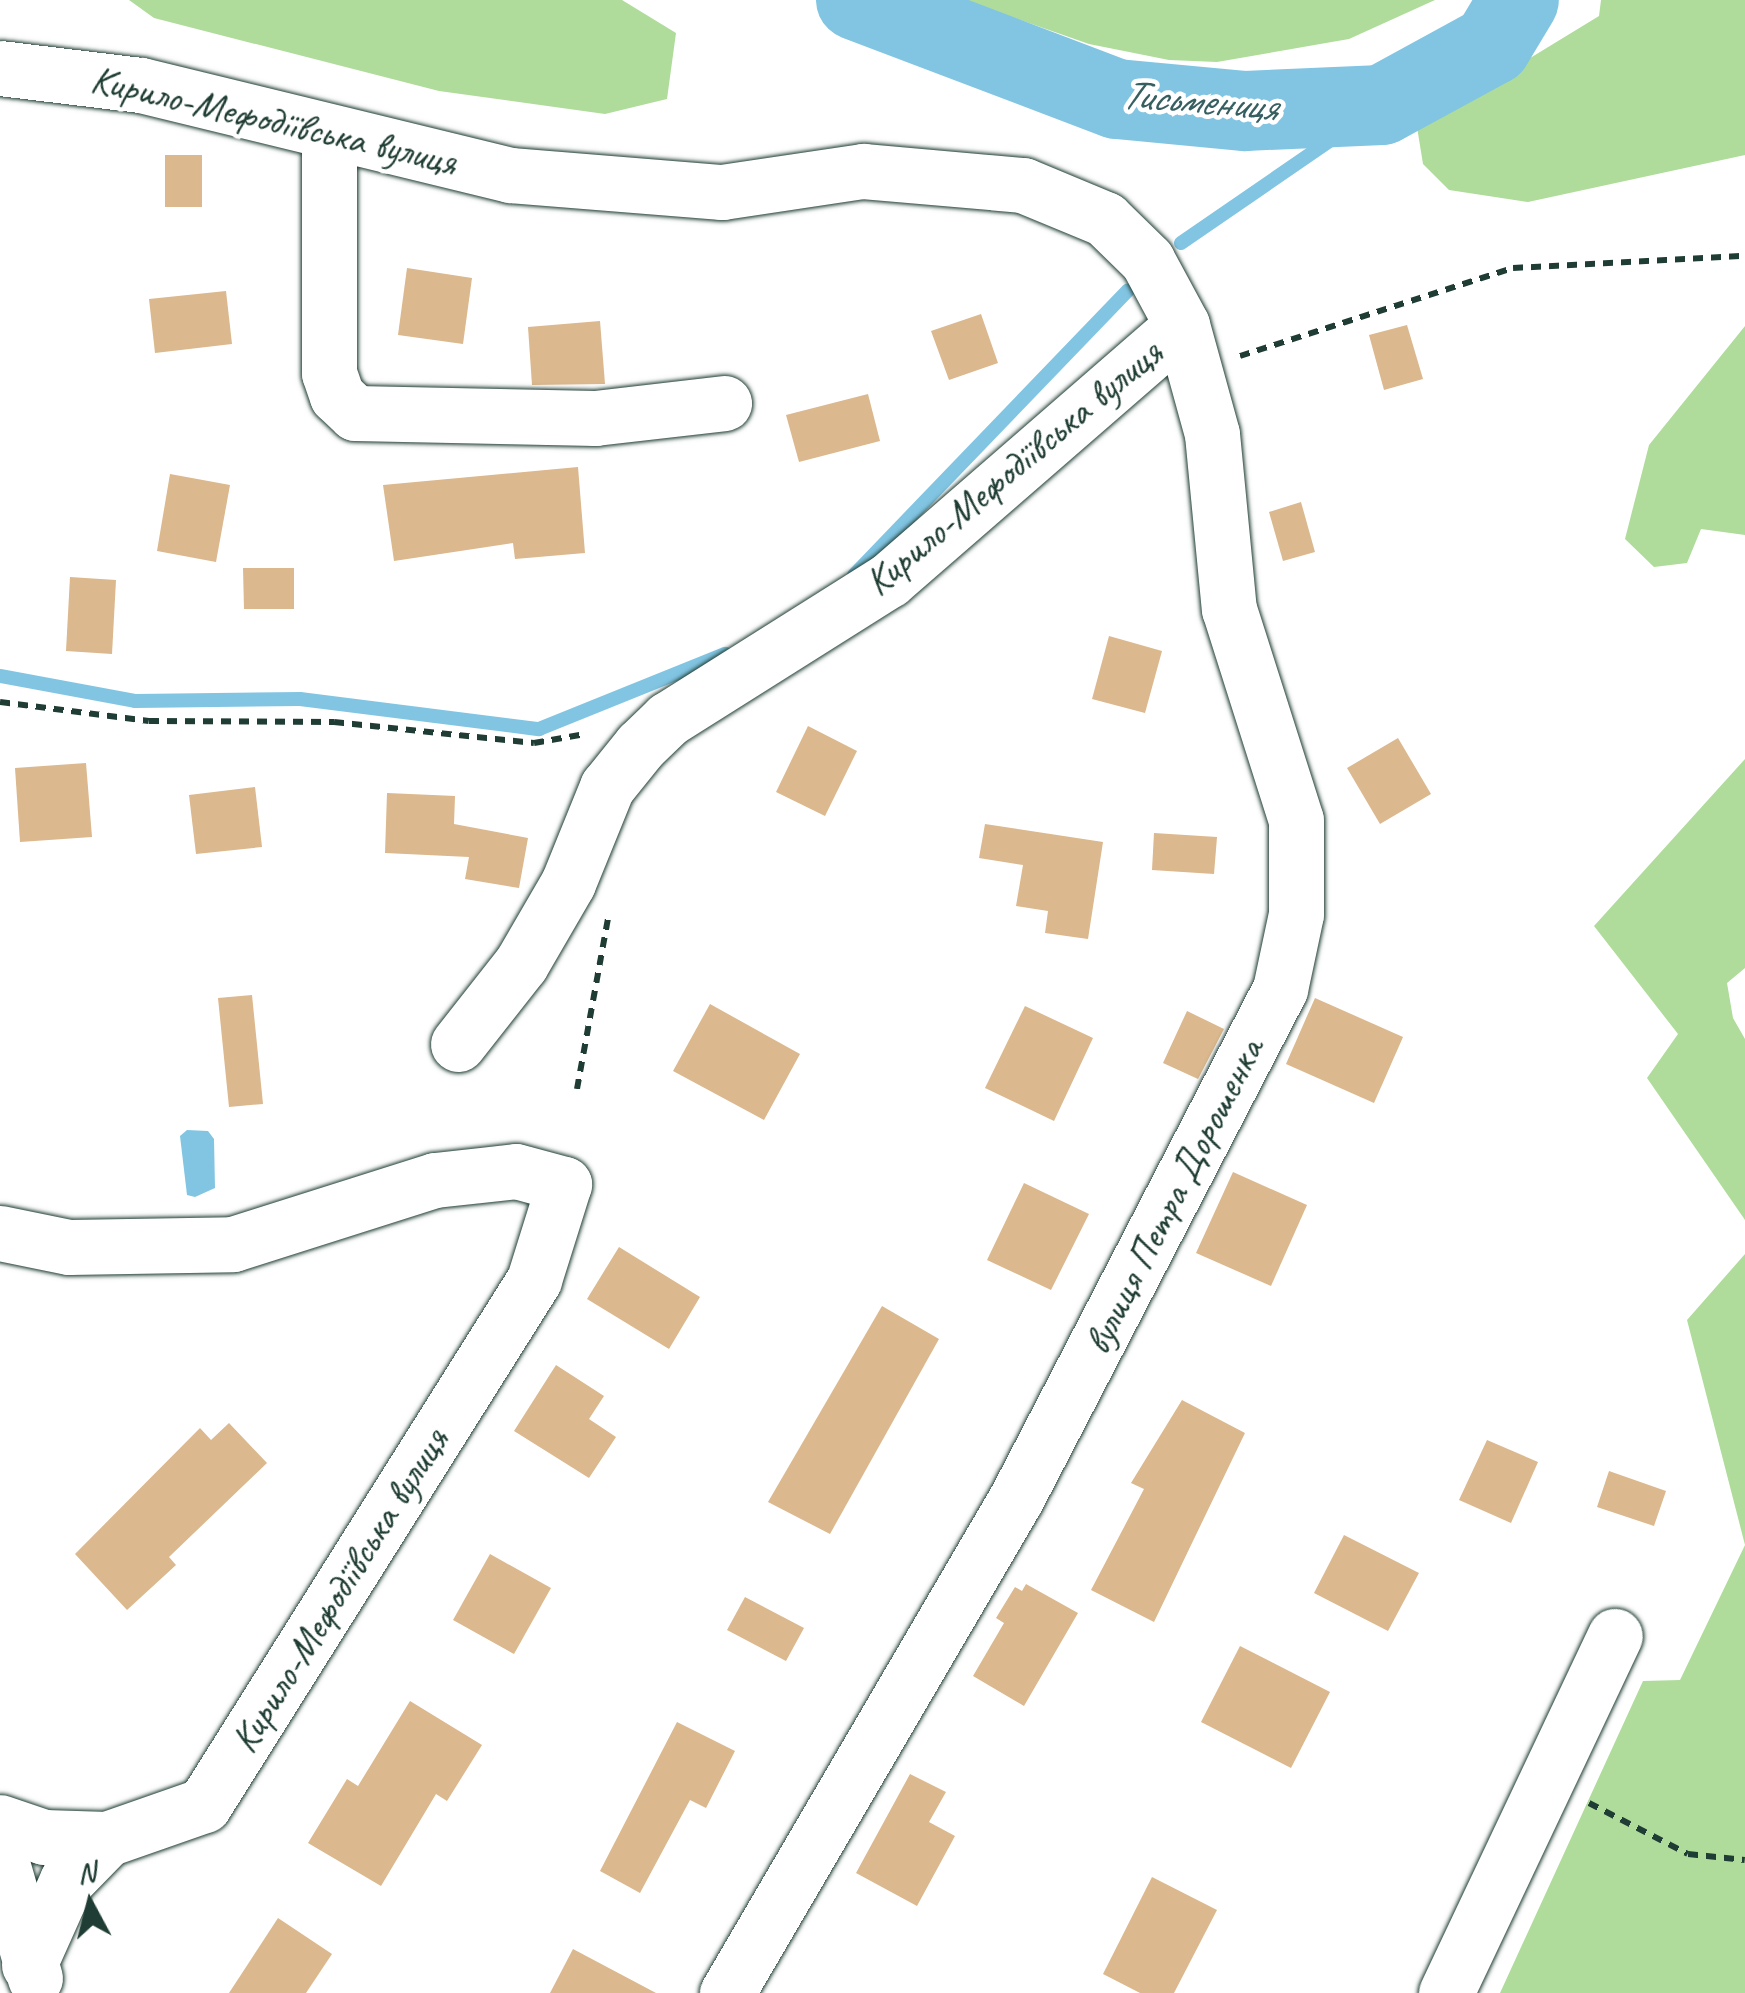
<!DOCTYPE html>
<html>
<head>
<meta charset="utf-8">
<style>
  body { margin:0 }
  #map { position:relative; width:1745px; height:1993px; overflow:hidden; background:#fff; font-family:Caveat,sans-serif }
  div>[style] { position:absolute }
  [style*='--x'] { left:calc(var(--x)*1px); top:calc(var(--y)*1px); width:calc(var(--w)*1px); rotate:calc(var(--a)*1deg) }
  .green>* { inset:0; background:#afdc9b }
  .water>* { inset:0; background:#82c5e3 }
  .stream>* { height:14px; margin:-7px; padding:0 7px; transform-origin:7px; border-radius:7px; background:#82c5e3 }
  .river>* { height:80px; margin:-40px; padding:0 40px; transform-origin:40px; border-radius:40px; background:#82c5e3 }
  .building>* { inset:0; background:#dbb88d }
  .path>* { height:6px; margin-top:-3px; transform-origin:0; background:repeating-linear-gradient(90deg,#1f3d34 0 10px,transparent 0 18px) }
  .roads { filter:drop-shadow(0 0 2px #1f3d34) drop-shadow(0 0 2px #1f3d34) }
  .minor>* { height:55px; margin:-27.5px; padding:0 27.5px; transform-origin:27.5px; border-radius:27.5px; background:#fff }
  span { translate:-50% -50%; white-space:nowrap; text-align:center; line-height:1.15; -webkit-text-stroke:9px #fff; paint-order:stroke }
  .street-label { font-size:40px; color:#1f3d34 }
  .water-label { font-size:42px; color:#385f60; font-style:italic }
  .north { position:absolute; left:40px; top:1853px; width:100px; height:100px; -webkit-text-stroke:8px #fff; paint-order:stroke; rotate:353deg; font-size:28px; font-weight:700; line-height:40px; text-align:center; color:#1f3d34 }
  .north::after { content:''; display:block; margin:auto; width:35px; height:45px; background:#1f3d34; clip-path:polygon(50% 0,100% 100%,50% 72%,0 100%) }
</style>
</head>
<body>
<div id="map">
  <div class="green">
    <div style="clip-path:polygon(129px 0,622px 0,676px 33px,667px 99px,605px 114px,439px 91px,154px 18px)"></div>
    <div style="clip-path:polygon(963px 0,1435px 0,1349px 39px,1217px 62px,1169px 60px,1089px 44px)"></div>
    <div style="clip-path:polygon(1601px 0,1745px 0,1745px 155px,1528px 202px,1449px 190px,1423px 164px,1417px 127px,1599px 16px)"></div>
    <div style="clip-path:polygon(1745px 326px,1745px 535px,1701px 529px,1687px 563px,1654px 567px,1625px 539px,1649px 445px)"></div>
    <div style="clip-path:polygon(1745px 759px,1745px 968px,1727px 983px,1733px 1018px,1745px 1039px,1745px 1220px,1647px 1078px,1678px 1034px,1594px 926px)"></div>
    <div style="clip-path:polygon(1745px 1254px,1745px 1993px,1500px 1993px,1643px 1681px,1680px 1680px,1745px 1545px,1687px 1320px)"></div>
  </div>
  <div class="water">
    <div style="clip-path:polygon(187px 1130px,208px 1131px,214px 1139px,215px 1188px,195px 1197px,187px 1195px,180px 1136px)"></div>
  </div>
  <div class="stream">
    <div style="--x:1181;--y:243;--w:244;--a:-34.5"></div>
    <div style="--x:854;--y:575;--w:395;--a:-46.1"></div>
    <div style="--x:0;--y:676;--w:137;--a:10.5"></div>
    <div style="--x:135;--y:701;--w:165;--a:-0.7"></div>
    <div style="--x:300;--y:699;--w:241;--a:7.2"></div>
    <div style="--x:539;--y:729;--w:201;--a:-22"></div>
  </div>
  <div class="river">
    <div style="--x:856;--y:0;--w:279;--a:20.8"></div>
    <div style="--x:1117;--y:99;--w:129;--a:5.4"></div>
    <div style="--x:1245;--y:111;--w:137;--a:-2.5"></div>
    <div style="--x:1382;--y:105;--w:125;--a:-28.6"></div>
    <div style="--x:1492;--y:45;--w:52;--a:-59"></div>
  </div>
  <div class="building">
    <div style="clip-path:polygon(165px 155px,202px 155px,202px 207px,165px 207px)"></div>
    <div style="clip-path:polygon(407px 268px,472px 278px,463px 344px,398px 335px)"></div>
    <div style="clip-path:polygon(226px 291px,232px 344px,155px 353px,149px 299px)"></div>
    <div style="clip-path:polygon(981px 314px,998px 363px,949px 380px,931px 331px)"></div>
    <div style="clip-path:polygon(600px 321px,605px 384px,532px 385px,528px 327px)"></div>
    <div style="clip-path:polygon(1407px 325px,1423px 379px,1384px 390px,1369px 335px)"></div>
    <div style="clip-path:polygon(868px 394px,880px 441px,799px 462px,786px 415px)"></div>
    <div style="clip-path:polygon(578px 467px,585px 553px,515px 559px,513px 543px,394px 561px,383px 485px)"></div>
    <div style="clip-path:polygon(170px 474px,230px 485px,216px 562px,157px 551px)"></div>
    <div style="clip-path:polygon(1301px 502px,1315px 552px,1283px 561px,1269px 512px)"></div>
    <div style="clip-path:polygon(243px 568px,294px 568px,294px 609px,244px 609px)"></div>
    <div style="clip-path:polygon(70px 577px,116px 580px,112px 654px,66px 651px)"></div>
    <div style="clip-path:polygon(1109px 636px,1162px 651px,1145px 713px,1092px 699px)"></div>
    <div style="clip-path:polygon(808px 726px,857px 751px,825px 816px,776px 792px)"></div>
    <div style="clip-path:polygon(1398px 738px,1431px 794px,1380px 824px,1347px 768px)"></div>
    <div style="clip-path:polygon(86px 763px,92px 837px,20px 842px,15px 768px)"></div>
    <div style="clip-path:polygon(255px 787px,262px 847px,196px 854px,189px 795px)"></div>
    <div style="clip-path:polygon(387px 793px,455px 796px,454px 824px,528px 838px,519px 888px,465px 879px,469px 857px,385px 853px)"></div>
    <div style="clip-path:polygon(985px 824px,1103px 842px,1088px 939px,1045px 933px,1048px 911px,1016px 906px,1023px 865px,979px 858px)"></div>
    <div style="clip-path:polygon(1154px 833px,1217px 837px,1214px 874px,1152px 870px)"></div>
    <div style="clip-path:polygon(252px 995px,263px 1104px,229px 1107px,218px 998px)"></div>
    <div style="clip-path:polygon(1315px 998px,1403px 1037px,1374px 1103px,1286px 1064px)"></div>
    <div style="clip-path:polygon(710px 1004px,800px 1054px,764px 1120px,673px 1071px)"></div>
    <div style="clip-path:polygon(1025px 1006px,1093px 1038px,1054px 1121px,985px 1088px)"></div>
    <div style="clip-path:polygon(1187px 1011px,1224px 1029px,1198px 1079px,1163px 1063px)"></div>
    <div style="clip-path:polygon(1233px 1172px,1307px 1205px,1271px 1286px,1196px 1253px)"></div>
    <div style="clip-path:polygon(1024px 1183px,1089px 1214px,1051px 1290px,987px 1260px)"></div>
    <div style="clip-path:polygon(619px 1247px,700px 1297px,669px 1349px,587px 1299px)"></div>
    <div style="clip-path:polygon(882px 1306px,939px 1339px,830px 1534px,768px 1502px)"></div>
    <div style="clip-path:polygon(556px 1365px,604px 1396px,589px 1419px,616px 1437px,589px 1478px,514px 1431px)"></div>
    <div style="clip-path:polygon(1182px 1400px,1245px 1433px,1154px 1622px,1091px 1590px,1144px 1489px,1131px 1483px)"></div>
    <div style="clip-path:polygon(229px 1423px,267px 1463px,169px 1557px,176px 1565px,127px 1610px,75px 1554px,200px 1428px,211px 1440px)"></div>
    <div style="clip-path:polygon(1487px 1440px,1538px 1462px,1511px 1523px,1459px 1500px)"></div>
    <div style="clip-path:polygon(1609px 1471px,1666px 1491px,1654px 1526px,1597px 1507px)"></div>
    <div style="clip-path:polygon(1344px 1535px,1419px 1573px,1388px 1631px,1314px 1593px)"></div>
    <div style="clip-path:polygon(490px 1554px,551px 1588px,514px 1654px,453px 1620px)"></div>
    <div style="clip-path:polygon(1026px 1584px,1078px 1613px,1024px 1706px,973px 1676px,1004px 1623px,996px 1618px,1015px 1587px,1022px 1591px)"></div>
    <div style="clip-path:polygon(745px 1597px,804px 1628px,786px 1661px,727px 1630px)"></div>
    <div style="clip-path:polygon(1240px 1646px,1330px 1692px,1291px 1768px,1201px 1722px)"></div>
    <div style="clip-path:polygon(410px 1701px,482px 1745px,447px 1801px,436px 1794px,381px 1886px,308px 1843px,347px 1779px,358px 1786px)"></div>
    <div style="clip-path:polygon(677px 1722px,735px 1751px,706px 1808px,690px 1800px,640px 1893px,600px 1871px)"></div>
    <div style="clip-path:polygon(910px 1774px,946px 1792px,929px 1822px,955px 1836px,917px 1906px,856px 1873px)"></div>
    <div style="clip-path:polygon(1152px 1877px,1217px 1910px,1174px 1993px,1140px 1993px,1103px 1974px)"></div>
    <div style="clip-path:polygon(278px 1918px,332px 1954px,306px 1993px,229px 1993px)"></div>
    <div style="clip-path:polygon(573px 1949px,656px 1993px,550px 1993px)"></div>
  </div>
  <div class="path">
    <div style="--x:1240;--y:356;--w:287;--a:-17.9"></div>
    <div style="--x:1513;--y:268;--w:232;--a:-3"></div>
    <div style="--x:0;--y:702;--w:150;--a:7.3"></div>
    <div style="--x:149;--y:721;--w:185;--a:0.3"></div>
    <div style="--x:334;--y:722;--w:201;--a:6"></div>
    <div style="--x:534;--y:743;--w:52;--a:-10"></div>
    <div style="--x:577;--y:1089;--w:174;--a:-79.7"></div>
    <div style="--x:1589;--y:1803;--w:111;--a:27.3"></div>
    <div style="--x:1688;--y:1854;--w:57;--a:6"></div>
  </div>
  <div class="roads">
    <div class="minor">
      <div style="--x:0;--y:68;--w:142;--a:6.9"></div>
      <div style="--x:141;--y:85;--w:380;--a:13.7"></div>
      <div style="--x:510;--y:175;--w:213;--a:4.6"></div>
      <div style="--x:722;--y:192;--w:143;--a:-8.5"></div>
      <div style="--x:863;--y:171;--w:161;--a:5"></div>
      <div style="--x:1023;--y:185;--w:89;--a:22.5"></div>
      <div style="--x:1105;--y:219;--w:59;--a:44.3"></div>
      <div style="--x:1147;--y:260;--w:74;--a:61.7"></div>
      <div style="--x:1182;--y:325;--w:113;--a:74.6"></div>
      <div style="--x:1212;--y:434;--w:176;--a:84.5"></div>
      <div style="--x:1229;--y:609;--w:221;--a:72.4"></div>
      <div style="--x:1296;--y:820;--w:94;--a:90"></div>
      <div style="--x:1296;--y:914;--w:77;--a:102"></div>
      <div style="--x:1280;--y:989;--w:572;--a:117.37"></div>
      <div style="--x:1017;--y:1497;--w:575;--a:120.31"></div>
      <div style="--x:329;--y:133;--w:240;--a:90"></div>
      <div style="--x:329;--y:373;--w:24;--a:71"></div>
      <div style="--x:337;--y:396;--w:25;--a:43"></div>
      <div style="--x:355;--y:413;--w:240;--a:1.2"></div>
      <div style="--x:595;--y:418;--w:130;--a:-6.6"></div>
      <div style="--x:458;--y:1044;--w:102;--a:-51.8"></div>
      <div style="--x:521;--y:964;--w:94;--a:-59.9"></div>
      <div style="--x:568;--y:883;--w:104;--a:-67.9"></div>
      <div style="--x:607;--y:787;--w:53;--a:-51.2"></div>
      <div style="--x:640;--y:746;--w:39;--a:-44"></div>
      <div style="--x:668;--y:719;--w:261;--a:-32.2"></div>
      <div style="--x:889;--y:580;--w:388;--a:-41"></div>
      <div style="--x:0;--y:1233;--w:70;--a:11.5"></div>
      <div style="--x:69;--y:1247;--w:164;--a:-1"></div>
      <div style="--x:233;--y:1244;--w:212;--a:-17.6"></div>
      <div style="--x:435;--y:1180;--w:81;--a:-6.3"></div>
      <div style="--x:516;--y:1171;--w:50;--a:15.2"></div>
      <div style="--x:564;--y:1184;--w:101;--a:107.4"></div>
      <div style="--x:534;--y:1280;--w:620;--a:122.15"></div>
      <div style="--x:204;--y:1805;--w:103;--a:160.7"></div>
      <div style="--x:107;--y:1839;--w:63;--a:-178.2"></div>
      <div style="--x:44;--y:1837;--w:46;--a:-161.2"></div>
      <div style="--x:0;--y:1856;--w:127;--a:74"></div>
      <div style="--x:29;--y:1965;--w:93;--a:-65.9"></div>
      <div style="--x:67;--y:1880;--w:57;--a:-45.7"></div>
      <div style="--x:1446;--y:1993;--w:395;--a:-64.7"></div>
    </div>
  </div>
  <div class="street-label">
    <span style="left:274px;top:120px;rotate:13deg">Кирило-Мефодіївська вулиця</span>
    <span style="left:1013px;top:467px;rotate:-40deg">Кирило-Мефодіївська вулиця</span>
    <span style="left:1173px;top:1196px;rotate:-63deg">вулиця Петра Дорошенка</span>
    <span style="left:339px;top:1590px;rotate:-58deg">Кирило-Мефодіївська вулиця</span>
  </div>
  <div class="water-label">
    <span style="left:1199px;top:101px;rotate:5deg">Тисьмениця</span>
  </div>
  <div class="north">N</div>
</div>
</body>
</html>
